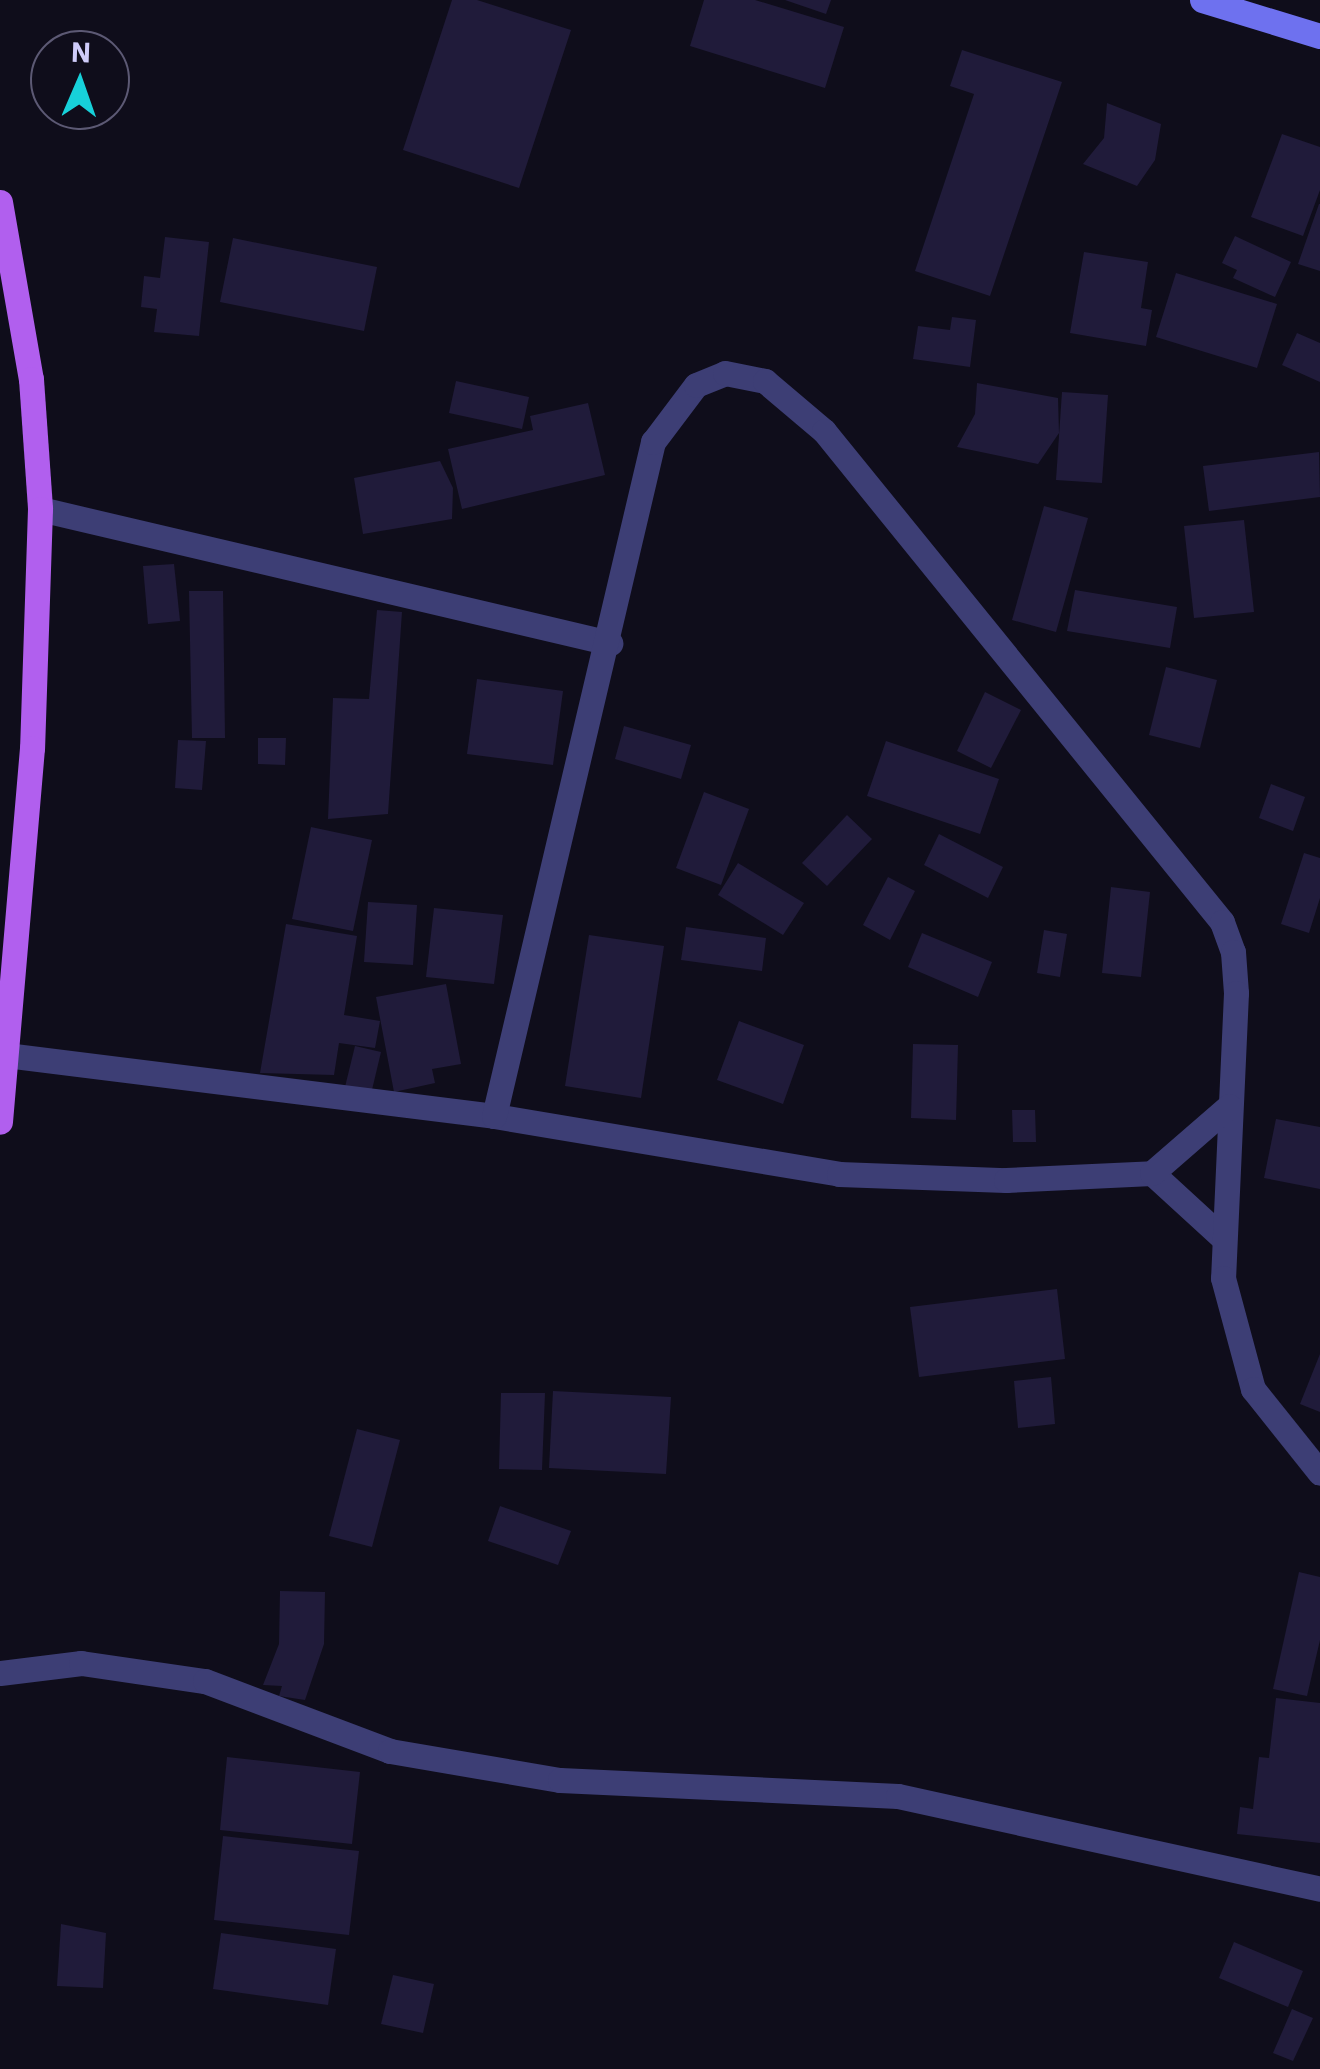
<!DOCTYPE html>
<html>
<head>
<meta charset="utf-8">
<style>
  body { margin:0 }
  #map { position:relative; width:1320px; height:2069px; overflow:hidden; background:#0f0d1b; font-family:"IBM Plex Sans",sans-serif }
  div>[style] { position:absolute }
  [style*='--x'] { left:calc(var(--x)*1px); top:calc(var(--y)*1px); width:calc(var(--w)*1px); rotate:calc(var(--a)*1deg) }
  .building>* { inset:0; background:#201b3a }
  .minor>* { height:25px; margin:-12.5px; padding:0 12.5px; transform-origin:12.5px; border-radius:12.5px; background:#3d3e75 }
  .secondary>* { height:25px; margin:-12.5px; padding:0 12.5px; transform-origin:12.5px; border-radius:12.5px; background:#6e71ef }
  .primary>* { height:25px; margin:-12.5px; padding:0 12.5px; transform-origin:12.5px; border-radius:12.5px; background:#b15fee }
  span { translate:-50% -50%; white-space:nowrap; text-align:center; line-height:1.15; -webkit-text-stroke:10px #0f0d1b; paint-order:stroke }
  .north { position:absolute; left:30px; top:30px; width:100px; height:100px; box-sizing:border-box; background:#0f0d1b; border:2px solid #5c5974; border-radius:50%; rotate:2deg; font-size:28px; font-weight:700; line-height:40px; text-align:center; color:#cfccfa }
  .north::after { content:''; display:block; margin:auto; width:35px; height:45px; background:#17d1da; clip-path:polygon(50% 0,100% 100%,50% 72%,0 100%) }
</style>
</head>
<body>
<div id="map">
  <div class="building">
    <div style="clip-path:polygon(452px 0,477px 0,571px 30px,519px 188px,403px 150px)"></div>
    <div style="clip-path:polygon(704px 0,755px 0,844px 27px,825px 88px,690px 46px)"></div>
    <div style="clip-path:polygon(785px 0,831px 0,826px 14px)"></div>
    <div style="clip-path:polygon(962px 50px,1062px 82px,990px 296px,915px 271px,974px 94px,950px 86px)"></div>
    <div style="clip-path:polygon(1107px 103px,1161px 124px,1155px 160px,1137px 186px,1083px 164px,1104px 138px)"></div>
    <div style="clip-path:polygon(1282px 134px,1320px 147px,1320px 190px,1303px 236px,1251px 217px)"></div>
    <div style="clip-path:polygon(1319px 204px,1320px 204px,1320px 271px,1298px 264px)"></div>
    <div style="clip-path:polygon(1235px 236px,1291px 262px,1275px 297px,1233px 278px,1237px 270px,1222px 263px)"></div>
    <div style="clip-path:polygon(165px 237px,209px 242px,199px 336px,154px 332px,157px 309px,141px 307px,144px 276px,160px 278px)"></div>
    <div style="clip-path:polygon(233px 238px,377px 267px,364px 331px,220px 302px)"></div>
    <div style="clip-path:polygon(1084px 252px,1148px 262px,1141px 308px,1152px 310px,1146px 346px,1070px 333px)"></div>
    <div style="clip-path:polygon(1176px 273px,1277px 304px,1257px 368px,1156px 337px)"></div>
    <div style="clip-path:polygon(952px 317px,976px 320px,970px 367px,913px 359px,918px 326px,950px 330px)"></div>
    <div style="clip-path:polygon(1297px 333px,1320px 343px,1320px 382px,1282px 365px)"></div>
    <div style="clip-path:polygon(456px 381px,529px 397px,522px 429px,449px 413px)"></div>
    <div style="clip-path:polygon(977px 383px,1058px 398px,1059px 433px,1038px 464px,957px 447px,975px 414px)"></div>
    <div style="clip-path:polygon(1062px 392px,1108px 395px,1102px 483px,1056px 480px)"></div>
    <div style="clip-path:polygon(588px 403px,605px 475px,462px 509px,448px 449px,533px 430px,530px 416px)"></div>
    <div style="clip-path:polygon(1319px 452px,1320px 497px,1209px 511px,1203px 466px)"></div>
    <div style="clip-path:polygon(440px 461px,453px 488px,452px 519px,363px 534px,354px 478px)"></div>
    <div style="clip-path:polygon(1044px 506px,1088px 518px,1056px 632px,1012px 620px)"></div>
    <div style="clip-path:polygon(1244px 520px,1254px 612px,1194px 618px,1184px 526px)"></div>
    <div style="clip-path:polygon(174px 564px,180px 621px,148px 624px,143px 566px)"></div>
    <div style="clip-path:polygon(1075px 590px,1177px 607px,1170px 648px,1067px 631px)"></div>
    <div style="clip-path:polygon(189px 591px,223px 591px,225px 738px,192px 738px)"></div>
    <div style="clip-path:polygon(377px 610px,402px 612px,388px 814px,328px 819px,333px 698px,369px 699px)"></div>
    <div style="clip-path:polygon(1166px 667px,1217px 680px,1200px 748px,1149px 735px)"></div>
    <div style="clip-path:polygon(477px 679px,563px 691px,553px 765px,467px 754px)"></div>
    <div style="clip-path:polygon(985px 692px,1021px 710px,991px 768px,957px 751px)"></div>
    <div style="clip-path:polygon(624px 726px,691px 745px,681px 779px,615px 759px)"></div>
    <div style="clip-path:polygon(258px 738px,286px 738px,285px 765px,258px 764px)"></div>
    <div style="clip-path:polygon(178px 740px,206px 741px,202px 790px,175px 788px)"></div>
    <div style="clip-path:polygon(886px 741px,999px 779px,980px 834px,867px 796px)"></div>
    <div style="clip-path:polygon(1271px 784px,1305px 797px,1293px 831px,1259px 818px)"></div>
    <div style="clip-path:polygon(704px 792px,749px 809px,721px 885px,676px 868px)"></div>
    <div style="clip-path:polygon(847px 815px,872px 839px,827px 886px,802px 863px)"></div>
    <div style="clip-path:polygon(311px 827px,372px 840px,353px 931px,292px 919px)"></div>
    <div style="clip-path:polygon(939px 834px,1003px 867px,988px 898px,924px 865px)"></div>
    <div style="clip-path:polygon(1304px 853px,1320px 858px,1320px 898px,1309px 933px,1281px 924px)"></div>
    <div style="clip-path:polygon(738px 863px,804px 903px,783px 935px,718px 895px)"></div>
    <div style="clip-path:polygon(888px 877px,915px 891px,890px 940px,863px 925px)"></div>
    <div style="clip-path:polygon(1111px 887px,1150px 892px,1141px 977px,1102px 973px)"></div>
    <div style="clip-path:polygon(368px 902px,417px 905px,413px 965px,364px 962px)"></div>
    <div style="clip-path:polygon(434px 908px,503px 915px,494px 984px,426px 977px)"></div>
    <div style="clip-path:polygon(286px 924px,357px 936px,344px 1015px,380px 1021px,375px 1048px,339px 1043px,334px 1075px,260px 1073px)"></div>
    <div style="clip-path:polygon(686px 927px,766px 938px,762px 971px,681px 960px)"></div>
    <div style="clip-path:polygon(1044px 930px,1067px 934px,1060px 977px,1037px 973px)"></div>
    <div style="clip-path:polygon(922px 933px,992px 962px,978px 997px,908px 967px)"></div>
    <div style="clip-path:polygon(589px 935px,664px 946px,641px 1098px,565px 1086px)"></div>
    <div style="clip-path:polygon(446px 984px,461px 1064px,432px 1069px,435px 1083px,394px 1092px,376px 997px)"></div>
    <div style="clip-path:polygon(739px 1021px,804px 1045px,783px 1104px,717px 1080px)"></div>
    <div style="clip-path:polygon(913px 1044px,958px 1045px,956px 1120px,911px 1118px)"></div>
    <div style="clip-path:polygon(355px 1046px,381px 1052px,371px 1094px,345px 1087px)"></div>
    <div style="clip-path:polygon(1012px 1110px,1035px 1110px,1036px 1142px,1013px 1142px)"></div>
    <div style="clip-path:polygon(1276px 1119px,1320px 1127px,1320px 1189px,1264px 1178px)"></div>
    <div style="clip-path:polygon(1057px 1289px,1065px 1359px,919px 1377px,910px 1307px)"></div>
    <div style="clip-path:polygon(1320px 1354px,1320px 1412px,1300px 1404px)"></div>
    <div style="clip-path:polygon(1051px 1377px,1055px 1424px,1018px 1428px,1014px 1381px)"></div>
    <div style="clip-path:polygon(553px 1391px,671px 1397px,666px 1474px,549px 1468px)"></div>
    <div style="clip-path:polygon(501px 1393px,545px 1393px,542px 1470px,499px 1469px)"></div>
    <div style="clip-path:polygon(357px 1429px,400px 1440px,372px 1547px,329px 1536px)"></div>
    <div style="clip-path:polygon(500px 1506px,571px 1531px,558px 1565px,488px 1541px)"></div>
    <div style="clip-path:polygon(1299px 1572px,1320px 1577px,1320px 1640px,1307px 1696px,1273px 1689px)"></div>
    <div style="clip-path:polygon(280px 1591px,325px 1592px,324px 1644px,305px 1700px,279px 1696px,282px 1686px,263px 1685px,279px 1644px)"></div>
    <div style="clip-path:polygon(1276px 1698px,1320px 1703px,1320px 1843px,1237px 1834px,1240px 1807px,1253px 1809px,1259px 1757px,1269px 1758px)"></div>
    <div style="clip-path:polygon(227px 1757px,360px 1772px,352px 1844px,220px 1830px)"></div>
    <div style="clip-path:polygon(223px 1836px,359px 1851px,349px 1935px,214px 1920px)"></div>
    <div style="clip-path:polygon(61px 1924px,106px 1933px,103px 1988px,57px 1986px)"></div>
    <div style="clip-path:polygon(221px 1933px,336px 1949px,328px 2005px,213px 1989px)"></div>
    <div style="clip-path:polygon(1234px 1942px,1303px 1971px,1288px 2007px,1219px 1978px)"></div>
    <div style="clip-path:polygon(393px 1975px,434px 1984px,423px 2033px,381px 2024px)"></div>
    <div style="clip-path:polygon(1292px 2009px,1313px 2018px,1293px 2061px,1273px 2053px)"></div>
  </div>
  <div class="minor">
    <div style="--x:40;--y:509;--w:586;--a:13.23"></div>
    <div style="--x:6;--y:1055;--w:492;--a:7.1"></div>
    <div style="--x:494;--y:1116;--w:350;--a:9.5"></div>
    <div style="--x:839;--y:1174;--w:167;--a:2.1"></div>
    <div style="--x:1006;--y:1180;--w:146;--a:-2.7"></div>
    <div style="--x:1152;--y:1173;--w:96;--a:42.5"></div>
    <div style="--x:494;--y:1116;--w:693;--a:-76.73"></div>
    <div style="--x:653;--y:442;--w:71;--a:-53"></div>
    <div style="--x:696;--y:385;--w:31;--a:-22"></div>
    <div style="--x:725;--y:373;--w:41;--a:11.3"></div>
    <div style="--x:765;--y:381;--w:77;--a:40.3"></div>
    <div style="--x:824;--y:431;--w:632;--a:50.97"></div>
    <div style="--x:1222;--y:922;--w:32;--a:70"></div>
    <div style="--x:1233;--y:952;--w:41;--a:85.8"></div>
    <div style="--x:1236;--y:993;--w:285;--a:92.6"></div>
    <div style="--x:1223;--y:1278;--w:115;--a:74.9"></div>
    <div style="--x:1253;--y:1389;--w:107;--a:51.4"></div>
    <div style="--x:1152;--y:1173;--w:102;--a:-41"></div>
    <div style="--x:0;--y:1673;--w:82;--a:-7"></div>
    <div style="--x:81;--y:1663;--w:125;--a:8.3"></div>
    <div style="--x:205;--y:1681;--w:198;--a:20.7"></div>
    <div style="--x:390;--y:1751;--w:172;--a:9.7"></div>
    <div style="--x:560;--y:1780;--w:338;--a:2.7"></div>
    <div style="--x:898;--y:1796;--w:432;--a:12.4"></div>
  </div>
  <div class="secondary">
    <div style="--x:1202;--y:0;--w:123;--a:17"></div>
  </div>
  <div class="primary">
    <div style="--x:0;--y:202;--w:180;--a:80.1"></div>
    <div style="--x:31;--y:379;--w:130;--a:86"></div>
    <div style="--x:40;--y:509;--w:239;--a:91.9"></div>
    <div style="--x:32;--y:748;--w:375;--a:94.9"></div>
  </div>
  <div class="north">N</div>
</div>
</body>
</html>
